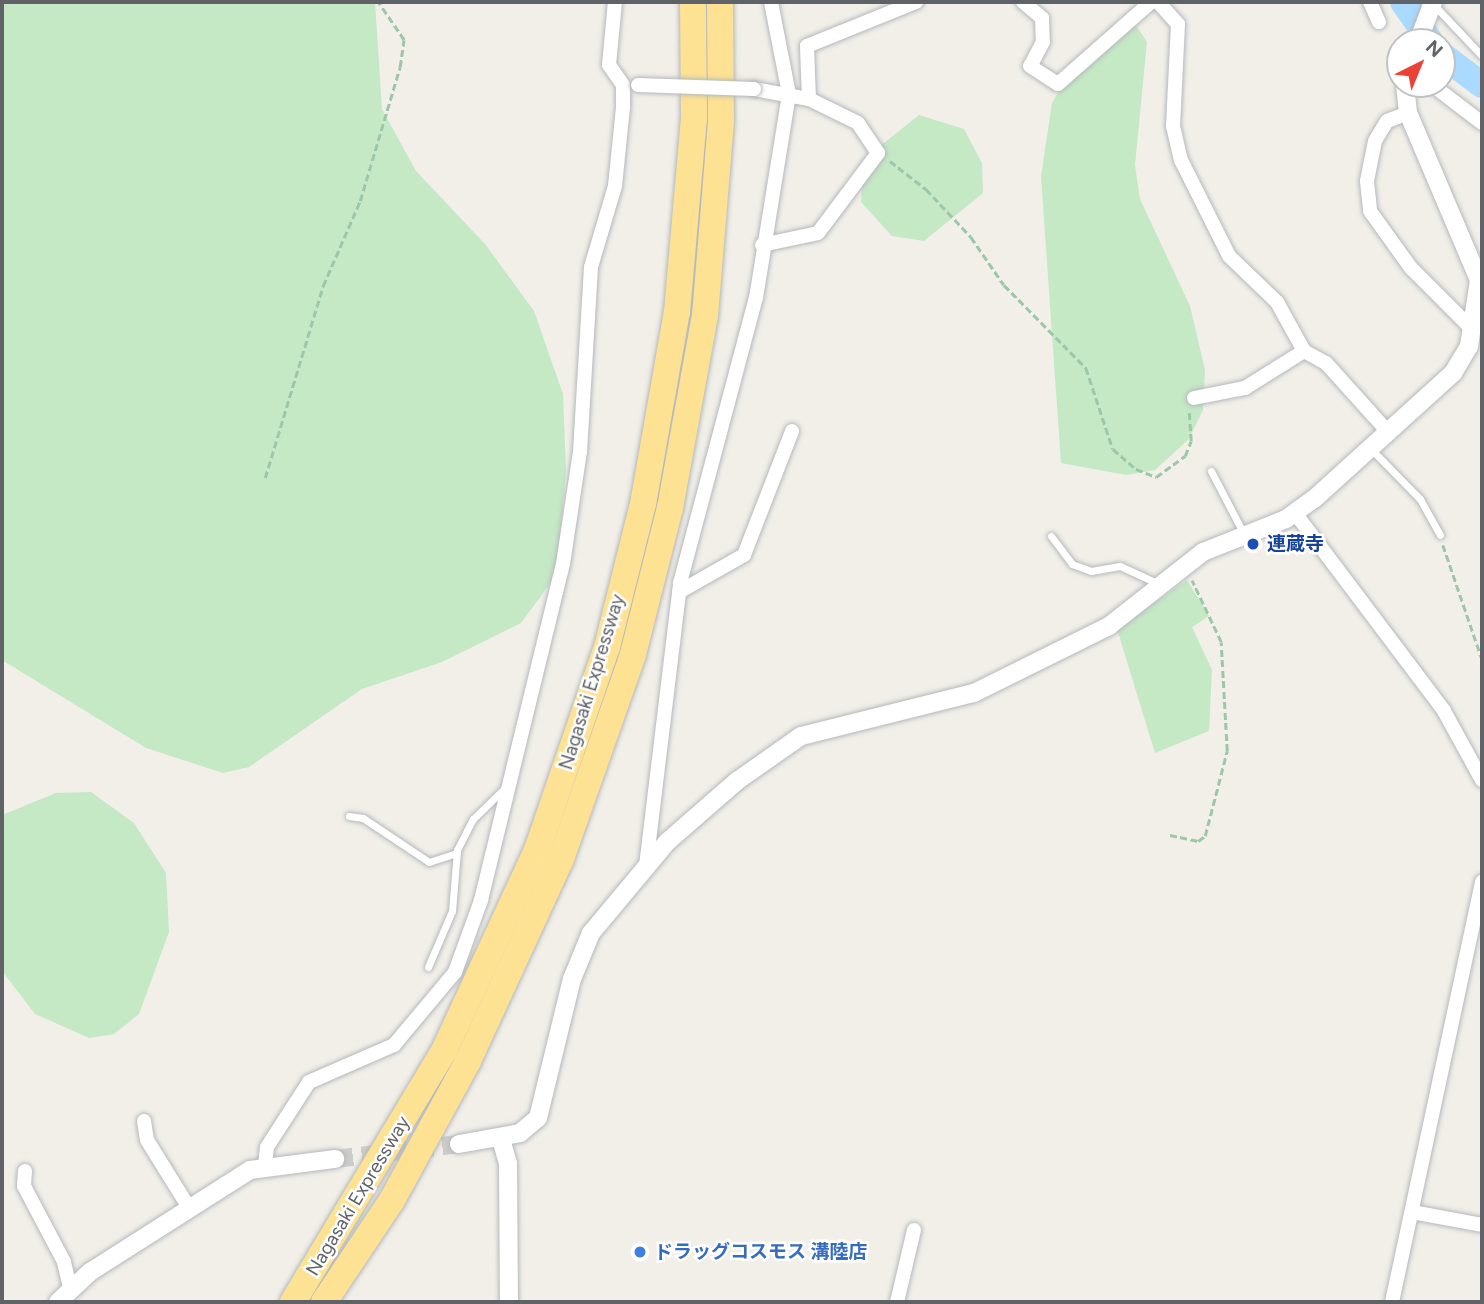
<!DOCTYPE html>
<meta charset="utf-8">
<style>
body{margin:0}
#map{position:relative;width:1484px;height:1304px;overflow:hidden;background:#f1efe8;font-family:Figtree,"Noto Sans JP",sans-serif}
div>[style]{position:absolute}
[style*='--x']{left:calc(var(--x)*1px);top:calc(var(--y)*1px);width:calc(var(--w)*1px);rotate:calc(var(--a)*1deg)}
.green>*{inset:0;background:#c5e8c5}
.river>*{height:26px;margin:-13px;padding:0 13px;transform-origin:13px;border-radius:13px;background:#aadaff}
.tertiary-tunnel>*{height:18px;margin-top:-9px;transform-origin:0;background:repeating-linear-gradient(90deg,#ccccc8 0 18px,transparent 0 27px)}
.path>*{height:2.5px;margin-top:-1.25px;transform-origin:0;background:repeating-linear-gradient(90deg,#9cc7a9 0 7px,transparent 0 10.5px)}
.roads{filter:drop-shadow(0 0 2px #b5b8bc) drop-shadow(0 0 2px #b5b8bc)}
.service>*{height:7px;margin:-3.5px;padding:0 3.5px;transform-origin:3.5px;border-radius:3.5px;background:#fff}
.minor>*{height:14px;margin:-7px;padding:0 7px;transform-origin:7px;border-radius:7px;background:#fff}
.tertiary>*{height:18px;margin:-9px;padding:0 9px;transform-origin:9px;border-radius:9px;background:#fff}
.motorway>*{height:26px;margin:-13px;padding:0 13px;transform-origin:13px;border-radius:13px;background:#fde293}
.bridges{filter:drop-shadow(0 0 2px #b5b8bc) drop-shadow(0 0 2px #b5b8bc)}
.minor-bridge>*{height:14px;margin:-7px;padding:0 7px;transform-origin:7px;border-radius:7px;background:#fff}
.dots>*{width:19px;height:19px;translate:-50% -50%;box-sizing:border-box;border:4px solid #fff;border-radius:50%}
span{translate:-50% -50%;white-space:nowrap;text-align:center;line-height:1.15;-webkit-text-stroke:5px #fff;paint-order:stroke}
.transit-label{font-size:19px;color:#164399;font-weight:700}
.left{translate:0 -50%;text-align:left}
.street-label{font-size:19px;color:#5f6368}
.shop-label{font-size:19px;color:#366cbe;font-weight:700}
.frame{position:absolute;inset:0;border:4px solid #5f6368;pointer-events:none}
.north{position:absolute;left:1386px;top:28px;width:70px;height:70px;box-sizing:border-box;background:#fff;border:2px solid #bfc1c3;border-radius:50%;rotate:43deg;font-size:19px;font-weight:700;line-height:28px;text-align:center;color:#5f6368}
.north::after{content:'';display:block;margin:auto;width:24px;height:32px;background:#ea4335;clip-path:polygon(50% 0,100% 100%,50% 72%,0 100%)}
</style>
<div id="map">
<div class="green">
<div style="clip-path:polygon(2px 2px,375px 2px,382px 109px,416px 171px,485px 244px,534px 311px,563px 394px,566px 470px,557px 574px,521px 623px,442px 662px,362px 689px,249px 767px,223px 773px,146px 748px,2px 660px)"></div>
<div style="clip-path:polygon(1133px 21px,1147px 42px,1135px 165px,1140px 199px,1190px 306px,1205px 370px,1203px 410px,1189px 439px,1155px 470px,1126px 475px,1061px 463px,1041px 176px,1052px 103px,1072px 68px,1112px 26px)"></div>
<div style="clip-path:polygon(919px 115px,964px 129px,982px 163px,983px 193px,924px 241px,892px 236px,861px 202px,864px 159px)"></div>
<div style="clip-path:polygon(1187px 580px,1209px 616px,1192px 627px,1212px 670px,1209px 731px,1155px 753px,1117px 629px)"></div>
<div style="clip-path:polygon(91px 792px,134px 823px,166px 873px,169px 932px,139px 1014px,114px 1034px,89px 1038px,35px 1014px,2px 971px,2px 815px,56px 793px)"></div>
</div>
<div class="river">
<div style="--x:1403;--y:2;--w:49;--a:55"></div>
<div style="--x:1442;--y:55;--w:50;--a:36.9"></div>
</div>
<div class="tertiary-tunnel">
<div style="--x:335;--y:1159;--w:125;--a:-6.9"></div>
</div>
<div class="path">
<div style="--x:890;--y:161;--w:46;--a:37.9"></div>
<div style="--x:926;--y:189;--w:66;--a:46.8"></div>
<div style="--x:971;--y:237;--w:58;--a:55.5"></div>
<div style="--x:1004;--y:285;--w:117;--a:45.3"></div>
<div style="--x:1086;--y:368;--w:85;--a:71.6"></div>
<div style="--x:1113;--y:449;--w:30;--a:41"></div>
<div style="--x:1136;--y:469;--w:22;--a:22"></div>
<div style="--x:1156;--y:477;--w:36;--a:-36"></div>
<div style="--x:1185;--y:456;--w:16;--a:-68"></div>
<div style="--x:1191;--y:441;--w:30;--a:-94"></div>
<div style="--x:265;--y:478;--w:201;--a:-73.2"></div>
<div style="--x:323;--y:286;--w:93;--a:-66.5"></div>
<div style="--x:360;--y:201;--w:140;--a:-73.4"></div>
<div style="--x:400;--y:67;--w:27;--a:-82"></div>
<div style="--x:404;--y:40;--w:46;--a:-124.4"></div>
<div style="--x:1443;--y:545;--w:120;--a:71.1"></div>
<div style="--x:1170;--y:835;--w:29;--a:12"></div>
<div style="--x:1198;--y:841;--w:9;--a:-36"></div>
<div style="--x:1205;--y:836;--w:88;--a:-75.5"></div>
<div style="--x:1227;--y:751;--w:109;--a:-93.2"></div>
<div style="--x:1221;--y:642;--w:68;--a:-115.4"></div>
</div>
<div class="roads">
<div class="service">
<div style="--x:1433;--y:4;--w:71;--a:46.7"></div>
<div style="--x:1371;--y:449;--w:70;--a:45.6"></div>
<div style="--x:1420;--y:499;--w:41;--a:60.9"></div>
<div style="--x:1211;--y:471;--w:71;--a:62.4"></div>
<div style="--x:1051;--y:536;--w:35;--a:53"></div>
<div style="--x:1072;--y:564;--w:20;--a:20"></div>
<div style="--x:1091;--y:571;--w:29;--a:-10"></div>
<div style="--x:1120;--y:566;--w:43;--a:24.8"></div>
<div style="--x:349;--y:816;--w:14;--a:8"></div>
<div style="--x:363;--y:818;--w:79;--a:33.7"></div>
<div style="--x:429;--y:862;--w:29;--a:-18"></div>
<div style="--x:428;--y:967;--w:61;--a:-66.8"></div>
<div style="--x:452;--y:911;--w:61;--a:-85.3"></div>
<div style="--x:457;--y:850;--w:35;--a:-63"></div>
<div style="--x:473;--y:819;--w:49;--a:-44.2"></div>
</div>
<div class="minor">
<div style="--x:1023;--y:2;--w:25;--a:40"></div>
<div style="--x:1042;--y:18;--w:24;--a:88"></div>
<div style="--x:1043;--y:42;--w:27;--a:118"></div>
<div style="--x:1030;--y:66;--w:33;--a:33"></div>
<div style="--x:1058;--y:84;--w:124;--a:-41.4"></div>
<div style="--x:1158;--y:2;--w:30;--a:48"></div>
<div style="--x:1178;--y:24;--w:102;--a:92.8"></div>
<div style="--x:1173;--y:126;--w:35;--a:77"></div>
<div style="--x:1181;--y:160;--w:107;--a:63.4"></div>
<div style="--x:1229;--y:256;--w:66;--a:43.8"></div>
<div style="--x:1277;--y:302;--w:56;--a:61.1"></div>
<div style="--x:1304;--y:351;--w:25;--a:29"></div>
<div style="--x:1326;--y:363;--w:94;--a:48"></div>
<div style="--x:1370;--y:2;--w:22;--a:66"></div>
<div style="--x:1431;--y:84;--w:64;--a:37.4"></div>
<div style="--x:754;--y:89;--w:56;--a:10.3"></div>
<div style="--x:809;--y:99;--w:53;--a:-92.2"></div>
<div style="--x:807;--y:46;--w:118;--a:-22"></div>
<div style="--x:1408;--y:113;--w:22;--a:159"></div>
<div style="--x:1387;--y:121;--w:23;--a:121"></div>
<div style="--x:1375;--y:141;--w:41;--a:101.3"></div>
<div style="--x:1367;--y:181;--w:30;--a:84"></div>
<div style="--x:1370;--y:211;--w:70;--a:54.3"></div>
<div style="--x:1411;--y:268;--w:88;--a:45"></div>
<div style="--x:762;--y:245;--w:57;--a:-12.1"></div>
<div style="--x:818;--y:233;--w:100;--a:-53.1"></div>
<div style="--x:878;--y:153;--w:36;--a:-124"></div>
<div style="--x:858;--y:123;--w:55;--a:-153.9"></div>
<div style="--x:1194;--y:398;--w:52;--a:-11.1"></div>
<div style="--x:1245;--y:388;--w:70;--a:-32.1"></div>
<div style="--x:1295;--y:513;--w:248;--a:53"></div>
<div style="--x:1444;--y:711;--w:79;--a:61.2"></div>
<div style="--x:679;--y:592;--w:75;--a:-29.6"></div>
<div style="--x:744;--y:555;--w:133;--a:-68.8"></div>
<div style="--x:646;--y:866;--w:285;--a:-83.1"></div>
<div style="--x:680;--y:583;--w:295;--a:-75.1"></div>
<div style="--x:756;--y:298;--w:207;--a:-80.8"></div>
<div style="--x:789;--y:94;--w:94;--a:-101.1"></div>
<div style="--x:144;--y:1121;--w:19;--a:81"></div>
<div style="--x:147;--y:1140;--w:78;--a:58.2"></div>
<div style="--x:265;--y:1166;--w:19;--a:-84"></div>
<div style="--x:267;--y:1147;--w:77;--a:-57.1"></div>
<div style="--x:309;--y:1082;--w:93;--a:-23.5"></div>
<div style="--x:394;--y:1045;--w:95;--a:-50.1"></div>
<div style="--x:455;--y:972;--w:77;--a:-70.1"></div>
<div style="--x:481;--y:900;--w:346;--a:-76.3"></div>
<div style="--x:563;--y:564;--w:113;--a:-81.4"></div>
<div style="--x:580;--y:452;--w:185;--a:-86.6"></div>
<div style="--x:591;--y:267;--w:84;--a:-73.5"></div>
<div style="--x:615;--y:186;--w:79;--a:-84.2"></div>
<div style="--x:623;--y:107;--w:22;--a:-90"></div>
<div style="--x:623;--y:85;--w:24;--a:-125"></div>
<div style="--x:609;--y:65;--w:63;--a:-84.6"></div>
<div style="--x:25;--y:1171;--w:15;--a:94"></div>
<div style="--x:24;--y:1186;--w:86;--a:62.2"></div>
<div style="--x:64;--y:1262;--w:28;--a:77"></div>
<div style="--x:1412;--y:1212;--w:71;--a:10.5"></div>
<div style="--x:897;--y:1302;--w:74;--a:-76.7"></div>
<div style="--x:1392;--y:1302;--w:430;--a:-77.9"></div>
</div>
<div class="tertiary">
<div style="--x:1418;--y:42;--w:43;--a:-69.4"></div>
<div style="--x:501;--y:1139;--w:26;--a:74"></div>
<div style="--x:508;--y:1164;--w:138;--a:89.6"></div>
<div style="--x:459;--y:1144;--w:62;--a:-10.2"></div>
<div style="--x:520;--y:1133;--w:23;--a:-40"></div>
<div style="--x:538;--y:1118;--w:143;--a:-76.3"></div>
<div style="--x:572;--y:979;--w:50;--a:-67.6"></div>
<div style="--x:591;--y:933;--w:119;--a:-50.1"></div>
<div style="--x:667;--y:842;--w:93;--a:-41.1"></div>
<div style="--x:737;--y:781;--w:78;--a:-35.1"></div>
<div style="--x:801;--y:736;--w:178;--a:-14"></div>
<div style="--x:974;--y:693;--w:151;--a:-26.4"></div>
<div style="--x:1109;--y:626;--w:120;--a:-38.2"></div>
<div style="--x:1203;--y:552;--w:89;--a:-21.7"></div>
<div style="--x:1286;--y:519;--w:34;--a:-36"></div>
<div style="--x:1314;--y:499;--w:188;--a:-42.2"></div>
<div style="--x:1453;--y:373;--w:31;--a:-59"></div>
<div style="--x:1469;--y:346;--w:67;--a:-81.4"></div>
<div style="--x:1479;--y:280;--w:181;--a:-113"></div>
<div style="--x:1408;--y:113;--w:29;--a:-96"></div>
<div style="--x:58;--y:1302;--w:44;--a:-43.2"></div>
<div style="--x:90;--y:1272;--w:190;--a:-32.5"></div>
<div style="--x:250;--y:1170;--w:86;--a:-7.4"></div>
</div>
<div class="motorway">
<div style="--x:293;--y:1302;--w:293;--a:-59"></div>
<div style="--x:444;--y:1051;--w:221;--a:-65.2"></div>
<div style="--x:537;--y:850;--w:215;--a:-71"></div>
<div style="--x:607;--y:647;--w:147;--a:-75.9"></div>
<div style="--x:643;--y:504;--w:195;--a:-80"></div>
<div style="--x:677;--y:312;--w:194;--a:-85"></div>
<div style="--x:694;--y:119;--w:117;--a:-90.5"></div>
<div style="--x:324;--y:1302;--w:123;--a:-56.3"></div>
<div style="--x:392;--y:1200;--w:158;--a:-61.3"></div>
<div style="--x:468;--y:1061;--w:222;--a:-65.3"></div>
<div style="--x:561;--y:859;--w:217;--a:-70.6"></div>
<div style="--x:633;--y:654;--w:151;--a:-75.8"></div>
<div style="--x:670;--y:508;--w:195;--a:-79.7"></div>
<div style="--x:705;--y:316;--w:197;--a:-85.3"></div>
<div style="--x:721;--y:120;--w:118;--a:-90.5"></div>
</div>
</div>
<div class="bridges">
<div class="minor-bridge">
<div style="--x:638;--y:85;--w:116;--a:2"></div>
</div>
</div>
<div class="dots">
<div style="left:1253px;top:544px;background:#1a4fb4"></div>
<div style="left:640px;top:1252px;background:#3f7fe0"></div>
</div>
<div class="transit-label">
<span class="left" style="left:1267px;top:544px">連蔵寺</span>
</div>
<div class="street-label">
<span style="left:592px;top:682px;rotate:-73deg">Nagasaki Expressway</span>
<span style="left:358px;top:1196px;rotate:-59deg">Nagasaki Expressway</span>
</div>
<div class="shop-label">
<span class="left" style="left:654px;top:1252px">ドラッグコスモス 溝陸店</span>
</div>
<div class="frame"></div>
<div class="north">N</div>
</div>
